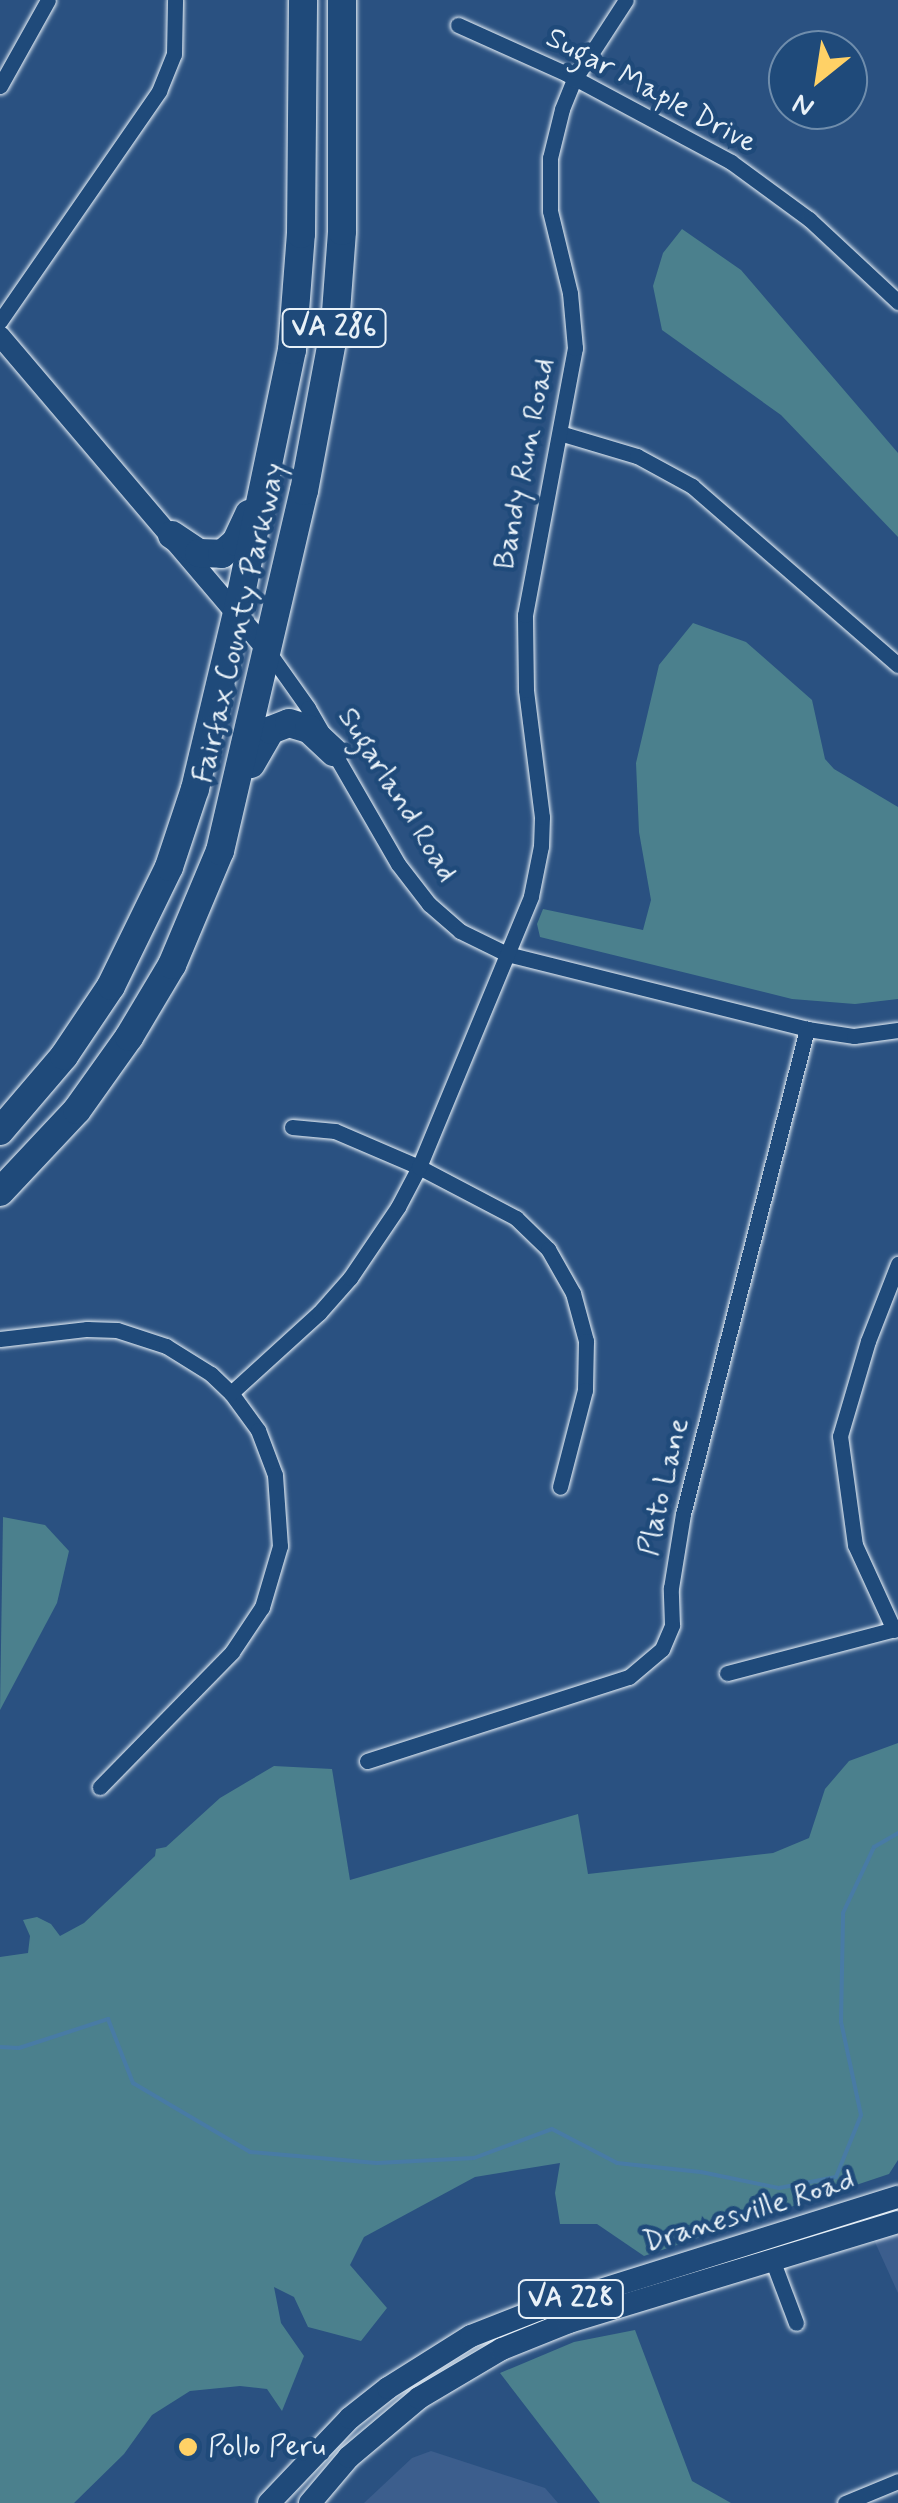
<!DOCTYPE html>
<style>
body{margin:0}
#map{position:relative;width:898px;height:2503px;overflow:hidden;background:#2a5181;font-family:Mynerve,sans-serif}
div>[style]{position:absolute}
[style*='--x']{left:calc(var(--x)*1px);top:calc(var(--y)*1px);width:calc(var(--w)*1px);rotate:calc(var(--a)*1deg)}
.built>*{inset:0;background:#3c5e8d}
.green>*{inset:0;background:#4b808d}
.stream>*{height:4px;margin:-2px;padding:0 2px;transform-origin:2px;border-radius:2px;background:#487ba5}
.roads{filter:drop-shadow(0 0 2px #e8f1f8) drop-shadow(0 0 2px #e8f1f8)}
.street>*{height:15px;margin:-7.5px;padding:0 7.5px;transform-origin:7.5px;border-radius:7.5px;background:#1f4a7a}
.secondary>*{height:20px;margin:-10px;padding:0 10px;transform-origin:10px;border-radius:10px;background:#1f4a7a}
.primary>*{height:22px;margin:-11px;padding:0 11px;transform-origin:11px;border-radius:11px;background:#1f4a7a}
.highway>*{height:28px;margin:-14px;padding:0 14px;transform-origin:14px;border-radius:14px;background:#1f4a7a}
.dots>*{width:28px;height:28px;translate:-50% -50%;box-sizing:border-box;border:5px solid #1f4a7a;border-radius:50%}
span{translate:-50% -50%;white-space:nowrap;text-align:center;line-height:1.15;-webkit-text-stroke:9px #1f4a7a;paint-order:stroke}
.shield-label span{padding:2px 8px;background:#1f4a7a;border:2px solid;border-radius:8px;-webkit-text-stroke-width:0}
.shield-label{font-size:28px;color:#e8f1f8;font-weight:700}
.street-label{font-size:30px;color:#e8f1f8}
.poi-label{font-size:30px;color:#e8f1f8}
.left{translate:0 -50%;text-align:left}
.north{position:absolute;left:768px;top:30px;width:100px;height:100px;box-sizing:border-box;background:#1f4a7a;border:2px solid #6f8dac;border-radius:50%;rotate:210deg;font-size:28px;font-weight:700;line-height:40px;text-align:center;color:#e8f1f8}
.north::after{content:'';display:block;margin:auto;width:35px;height:45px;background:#ffd166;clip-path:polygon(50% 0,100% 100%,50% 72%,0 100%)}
</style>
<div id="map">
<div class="built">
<div style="clip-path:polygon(898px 2222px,898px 2293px,869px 2229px)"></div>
<div style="clip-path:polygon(431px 2451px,545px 2488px,558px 2503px,364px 2503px,412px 2458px)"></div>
</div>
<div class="green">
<div style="clip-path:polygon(682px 229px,741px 270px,898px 453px,898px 537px,781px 415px,662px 330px,653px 286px,663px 253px)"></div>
<div style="clip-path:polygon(693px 623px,746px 642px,812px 700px,825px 759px,834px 769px,898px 807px,898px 999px,855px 1004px,792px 999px,540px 937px,537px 924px,543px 909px,643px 930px,651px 900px,639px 832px,636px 763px,659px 665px)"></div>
<div style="clip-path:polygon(3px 1517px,45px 1525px,69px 1551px,57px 1603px,0 1710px)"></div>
<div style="clip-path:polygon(898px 1743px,898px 2160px,889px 2174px,644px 2256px,597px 2224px,560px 2224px,555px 2193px,560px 2163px,475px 2177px,364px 2237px,350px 2265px,387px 2308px,361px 2341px,308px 2327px,294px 2297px,274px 2287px,281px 2323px,304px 2356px,282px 2411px,267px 2389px,240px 2386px,190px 2391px,152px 2415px,124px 2454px,74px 2503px,0 2503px,0 1957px,28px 1953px,30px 1936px,23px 1920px,37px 1917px,51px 1924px,60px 1936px,84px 1923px,155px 1856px,156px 1849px,166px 1847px,220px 1798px,274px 1766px,332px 1769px,350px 1880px,578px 1814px,588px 1874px,773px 1853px,809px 1838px,825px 1789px,849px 1761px)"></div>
<div style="clip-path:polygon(635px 2330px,692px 2481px,731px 2503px,600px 2503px,500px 2373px,574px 2342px)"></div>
</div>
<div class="stream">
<div style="--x:0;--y:2047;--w:19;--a:3"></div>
<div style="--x:19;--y:2048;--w:94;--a:-18"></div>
<div style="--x:108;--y:2019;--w:69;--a:68.7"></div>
<div style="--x:133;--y:2083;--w:136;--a:30.5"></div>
<div style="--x:250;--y:2152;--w:127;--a:5"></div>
<div style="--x:377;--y:2163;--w:97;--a:-3"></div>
<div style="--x:474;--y:2158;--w:83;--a:-20.4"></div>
<div style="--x:552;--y:2129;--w:73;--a:27.6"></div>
<div style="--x:617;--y:2163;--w:84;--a:6.1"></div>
<div style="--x:701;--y:2172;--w:80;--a:11.6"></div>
<div style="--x:779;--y:2188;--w:58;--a:-10.9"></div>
<div style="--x:836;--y:2177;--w:67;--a:-68"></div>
<div style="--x:861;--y:2115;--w:95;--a:-102.1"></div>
<div style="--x:841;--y:2022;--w:109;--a:-88.9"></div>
<div style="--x:843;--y:1913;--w:73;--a:-64.8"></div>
<div style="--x:874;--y:1847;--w:28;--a:-30"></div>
</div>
<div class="roads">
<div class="street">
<div style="--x:458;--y:25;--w:120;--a:24.2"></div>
<div style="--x:567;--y:74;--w:186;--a:28.2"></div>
<div style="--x:731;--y:162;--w:97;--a:36.2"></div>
<div style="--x:809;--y:219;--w:122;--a:43"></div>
<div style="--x:0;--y:86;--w:98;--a:-60.8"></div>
<div style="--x:0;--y:321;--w:280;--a:-55.3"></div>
<div style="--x:159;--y:91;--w:40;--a:-68"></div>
<div style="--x:174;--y:54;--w:54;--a:-88.9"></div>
<div style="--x:563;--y:434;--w:77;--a:16.6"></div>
<div style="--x:637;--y:456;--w:63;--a:28.6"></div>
<div style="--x:692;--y:486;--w:273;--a:41"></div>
<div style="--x:267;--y:650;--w:71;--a:54.7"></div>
<div style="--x:308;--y:708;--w:180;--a:60"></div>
<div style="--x:398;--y:864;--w:51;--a:52.2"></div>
<div style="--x:429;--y:904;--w:41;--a:41.1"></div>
<div style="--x:460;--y:931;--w:52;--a:26.1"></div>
<div style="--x:507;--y:954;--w:309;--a:14"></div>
<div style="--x:807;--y:1029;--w:48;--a:8.5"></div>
<div style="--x:854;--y:1036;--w:44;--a:-7.8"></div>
<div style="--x:292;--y:1127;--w:43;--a:5.3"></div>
<div style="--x:335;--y:1131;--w:91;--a:23.2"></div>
<div style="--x:419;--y:1167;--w:110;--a:27.7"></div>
<div style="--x:516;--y:1218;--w:45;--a:44.1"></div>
<div style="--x:548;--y:1249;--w:51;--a:60.4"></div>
<div style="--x:573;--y:1293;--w:50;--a:74.8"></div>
<div style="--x:586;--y:1341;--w:49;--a:91.2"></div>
<div style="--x:585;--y:1390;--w:100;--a:104.5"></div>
<div style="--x:0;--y:1339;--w:88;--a:-6.6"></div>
<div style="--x:87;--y:1329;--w:30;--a:2"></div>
<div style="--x:117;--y:1330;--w:52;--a:18.1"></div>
<div style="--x:166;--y:1346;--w:53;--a:31.9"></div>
<div style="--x:211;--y:1374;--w:28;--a:44"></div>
<div style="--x:231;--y:1393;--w:46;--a:53.9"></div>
<div style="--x:258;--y:1430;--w:48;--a:69.3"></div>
<div style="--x:275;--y:1475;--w:71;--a:86"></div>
<div style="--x:280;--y:1546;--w:64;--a:106.4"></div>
<div style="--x:262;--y:1607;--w:54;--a:123.7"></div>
<div style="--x:232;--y:1652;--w:189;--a:134.4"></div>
<div style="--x:231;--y:1393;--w:119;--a:-42.3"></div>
<div style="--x:319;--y:1313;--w:47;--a:-48.5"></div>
<div style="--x:350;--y:1278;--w:86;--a:-55.9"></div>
<div style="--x:398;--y:1207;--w:45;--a:-62.3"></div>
<div style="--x:419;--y:1167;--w:293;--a:-67.5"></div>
<div style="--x:531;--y:896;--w:51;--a:-78.7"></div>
<div style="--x:541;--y:846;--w:29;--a:-88"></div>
<div style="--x:542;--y:817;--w:128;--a:-97.2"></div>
<div style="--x:526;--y:690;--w:75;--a:-90.8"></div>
<div style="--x:525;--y:615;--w:272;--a:-79.4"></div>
<div style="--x:575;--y:348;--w:55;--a:-95.2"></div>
<div style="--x:570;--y:293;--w:84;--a:-103.7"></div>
<div style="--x:550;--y:211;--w:53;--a:-90"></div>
<div style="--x:550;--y:158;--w:50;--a:-76.2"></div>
<div style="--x:562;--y:109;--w:31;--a:-68"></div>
<div style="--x:574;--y:80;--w:95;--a:-57"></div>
<div style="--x:894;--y:1630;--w:94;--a:-114.6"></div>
<div style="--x:855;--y:1545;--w:110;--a:-97.8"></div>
<div style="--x:840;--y:1436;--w:99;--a:-73.6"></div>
<div style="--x:868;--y:1341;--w:83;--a:-68.7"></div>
<div style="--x:727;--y:1673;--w:177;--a:-14.7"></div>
<div style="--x:367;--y:1761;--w:275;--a:-17.8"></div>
<div style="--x:629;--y:1677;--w:43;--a:-40.3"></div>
<div style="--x:662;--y:1649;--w:26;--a:-67"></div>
<div style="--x:672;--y:1625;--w:37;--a:-92"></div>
<div style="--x:671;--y:1588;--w:75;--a:-80.8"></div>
<div style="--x:683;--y:1514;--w:501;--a:-75.66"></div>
<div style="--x:773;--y:2262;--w:65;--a:69.3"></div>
<div style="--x:845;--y:2503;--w:57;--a:-22.5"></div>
</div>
<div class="secondary">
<div style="--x:0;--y:336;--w:412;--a:49.6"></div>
</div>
<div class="primary">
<div style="--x:269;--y:2503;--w:117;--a:-46.4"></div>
<div style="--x:350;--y:2418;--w:48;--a:-38.3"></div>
<div style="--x:388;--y:2388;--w:98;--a:-32.1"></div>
<div style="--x:471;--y:2336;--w:74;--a:-21.4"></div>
<div style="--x:540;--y:2309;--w:375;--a:-17.4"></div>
<div style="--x:310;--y:2503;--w:60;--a:-49.7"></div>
<div style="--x:349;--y:2457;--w:92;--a:-40.1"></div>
<div style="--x:419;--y:2398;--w:96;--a:-30.6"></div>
<div style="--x:502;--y:2349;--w:72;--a:-21.9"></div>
<div style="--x:569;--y:2322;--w:344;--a:-16.9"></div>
</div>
<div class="highway">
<div style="--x:172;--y:535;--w:32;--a:34"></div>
<div style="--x:199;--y:553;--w:23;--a:2"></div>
<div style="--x:222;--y:554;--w:18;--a:-41"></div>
<div style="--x:236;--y:542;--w:31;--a:-65"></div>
<div style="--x:251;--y:764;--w:39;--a:-60"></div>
<div style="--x:271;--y:730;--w:19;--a:-21"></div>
<div style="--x:289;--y:723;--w:21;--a:17"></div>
<div style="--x:309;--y:729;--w:34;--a:43"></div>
<div style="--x:0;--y:1131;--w:99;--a:-49.5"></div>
<div style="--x:64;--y:1056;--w:84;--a:-56.1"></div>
<div style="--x:111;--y:986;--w:132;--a:-64"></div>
<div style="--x:169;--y:867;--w:82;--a:-71.6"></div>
<div style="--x:195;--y:789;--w:181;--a:-76.6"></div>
<div style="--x:237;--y:613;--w:269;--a:-78.2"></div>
<div style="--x:292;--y:350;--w:116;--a:-85.6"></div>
<div style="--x:301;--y:234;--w:234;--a:-89.5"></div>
<div style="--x:0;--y:1192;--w:112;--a:-46.8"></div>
<div style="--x:77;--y:1110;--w:90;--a:-54.5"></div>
<div style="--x:129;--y:1037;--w:84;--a:-59.2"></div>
<div style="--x:172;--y:965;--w:124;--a:-67.2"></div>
<div style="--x:220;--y:851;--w:370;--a:-76.9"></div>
<div style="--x:304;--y:491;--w:169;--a:-79.4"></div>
<div style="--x:335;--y:325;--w:94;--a:-85.7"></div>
<div style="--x:342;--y:231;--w:231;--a:-90"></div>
</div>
</div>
<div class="dots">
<div style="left:188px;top:2447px;background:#ffd166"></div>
</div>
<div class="shield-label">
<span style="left:334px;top:328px">VA 286</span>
<span style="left:571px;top:2299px">VA 228</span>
</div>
<div class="street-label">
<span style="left:651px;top:91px;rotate:28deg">Sugar Maple Drive</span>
<span style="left:525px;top:464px;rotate:-79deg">Bandy Run Road</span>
<span style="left:240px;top:623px;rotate:-77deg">Fairfax County Parkway</span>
<span style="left:397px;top:795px;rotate:58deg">Sugarland Road</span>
<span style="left:664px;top:1487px;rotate:-77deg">Plato Lane</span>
<span style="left:749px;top:2212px;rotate:-17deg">Dranesville Road</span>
</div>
<div class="poi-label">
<span class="left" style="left:208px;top:2447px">Pollo Peru</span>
</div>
<div class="north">N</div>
</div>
